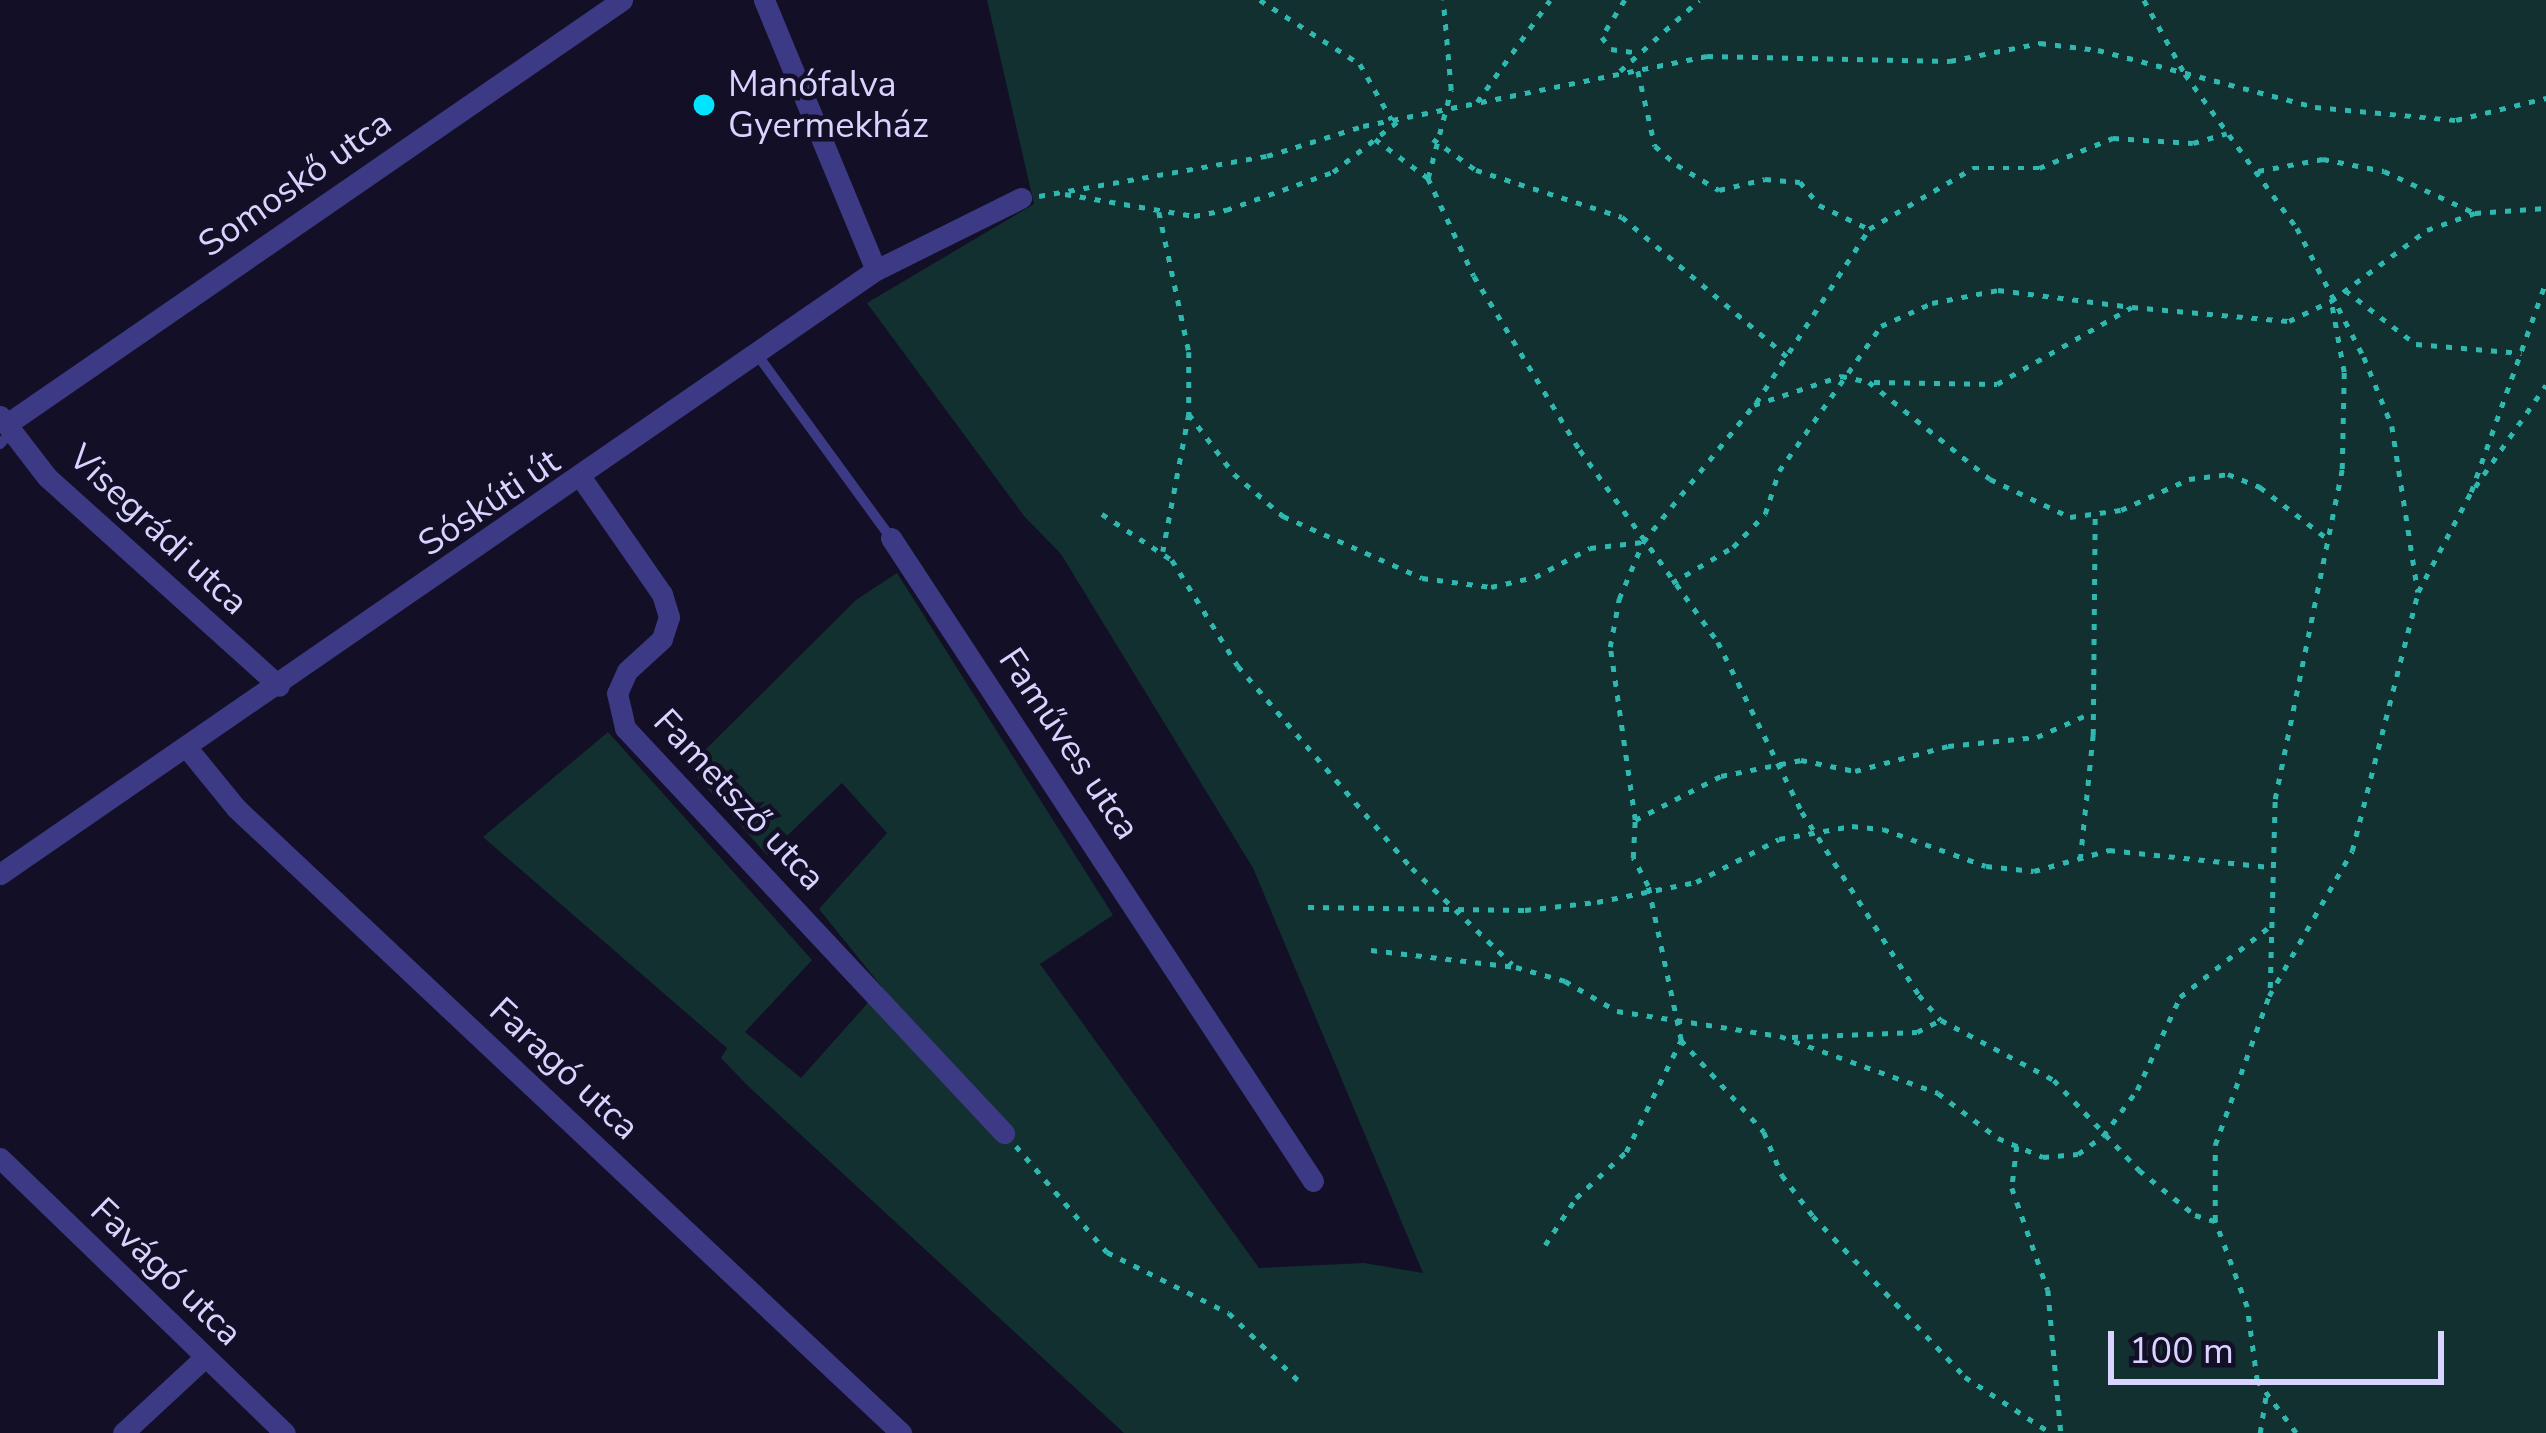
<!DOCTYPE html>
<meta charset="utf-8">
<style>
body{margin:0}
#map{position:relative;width:2546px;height:1433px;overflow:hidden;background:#130f26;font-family:"Nunito Sans",sans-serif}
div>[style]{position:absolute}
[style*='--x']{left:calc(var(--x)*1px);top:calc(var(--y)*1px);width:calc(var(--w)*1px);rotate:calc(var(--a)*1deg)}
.green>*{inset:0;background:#12302f}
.path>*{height:4.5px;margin-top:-2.25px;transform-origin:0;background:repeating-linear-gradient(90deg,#2fb8b0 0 6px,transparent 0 15px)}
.lane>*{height:10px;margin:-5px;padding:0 5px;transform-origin:5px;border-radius:5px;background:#3d3a85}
.street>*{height:21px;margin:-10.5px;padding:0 10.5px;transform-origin:10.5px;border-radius:10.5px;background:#3d3a85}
.dots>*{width:33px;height:33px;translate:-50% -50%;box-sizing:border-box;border:6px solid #130f26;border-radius:50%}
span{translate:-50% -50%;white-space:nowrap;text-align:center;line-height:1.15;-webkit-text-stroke:9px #130f26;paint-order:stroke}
.poi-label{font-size:36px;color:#d9d4ff}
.left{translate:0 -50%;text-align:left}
.street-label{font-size:36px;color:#d9d4ff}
.scale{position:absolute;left:2108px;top:1331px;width:336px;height:54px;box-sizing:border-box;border:6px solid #d9d4ff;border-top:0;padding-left:15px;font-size:36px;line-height:42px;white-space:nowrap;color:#d9d4ff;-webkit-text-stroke:9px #130f26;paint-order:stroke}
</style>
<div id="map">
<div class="green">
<div style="clip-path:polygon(987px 0,2546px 0,2546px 1433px,1124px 1433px,748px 1086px,721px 1058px,727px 1048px,483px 837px,608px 732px,812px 960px,745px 1032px,801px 1078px,882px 987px,819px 909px,887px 833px,842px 783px,767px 855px,688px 767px,856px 600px,897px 573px,1113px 915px,1040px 964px,1259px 1268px,1364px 1263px,1423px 1273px,1253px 868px,1061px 554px,1024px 516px,867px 303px,1034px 204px)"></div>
</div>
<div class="path">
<div style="--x:1260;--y:0;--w:119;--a:32.6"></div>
<div style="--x:1360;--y:64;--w:64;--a:60.3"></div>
<div style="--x:1625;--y:0;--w:44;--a:121.9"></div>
<div style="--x:1602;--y:37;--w:15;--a:53"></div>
<div style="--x:1611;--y:49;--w:29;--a:8"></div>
<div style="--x:2144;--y:0;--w:85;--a:61"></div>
<div style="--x:2185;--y:74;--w:190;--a:54"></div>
<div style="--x:2297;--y:228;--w:145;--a:62.6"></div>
<div style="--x:2364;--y:357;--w:74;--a:67.9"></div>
<div style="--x:2392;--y:426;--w:168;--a:81.1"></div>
<div style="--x:1620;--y:71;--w:106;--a:-41.9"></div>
<div style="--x:1638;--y:71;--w:77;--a:77.2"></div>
<div style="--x:1655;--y:146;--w:29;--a:41"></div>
<div style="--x:1677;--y:165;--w:49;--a:30.8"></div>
<div style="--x:1719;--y:190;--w:47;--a:-13.4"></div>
<div style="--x:1765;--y:179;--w:35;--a:5"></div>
<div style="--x:1800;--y:182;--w:30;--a:50"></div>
<div style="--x:1819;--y:205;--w:55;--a:25.6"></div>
<div style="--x:1477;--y:102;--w:125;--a:-54.4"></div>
<div style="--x:1375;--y:139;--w:66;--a:36.3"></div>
<div style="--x:1428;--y:178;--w:108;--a:64.9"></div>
<div style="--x:1474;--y:276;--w:204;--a:58.7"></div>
<div style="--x:1580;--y:450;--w:236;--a:54.3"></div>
<div style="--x:1718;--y:642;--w:190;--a:63.7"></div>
<div style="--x:1802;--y:812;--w:217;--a:57.4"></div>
<div style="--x:1919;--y:995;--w:33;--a:49"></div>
<div style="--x:1941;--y:1020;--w:128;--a:28"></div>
<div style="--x:2054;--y:1080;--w:124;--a:46.6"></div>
<div style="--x:2139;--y:1170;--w:72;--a:38.8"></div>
<div style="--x:2195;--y:1215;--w:21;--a:17"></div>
<div style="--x:1433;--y:139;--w:53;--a:35.8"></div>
<div style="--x:1476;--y:170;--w:153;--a:17.8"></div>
<div style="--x:1622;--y:217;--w:219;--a:40.2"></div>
<div style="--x:2258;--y:171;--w:66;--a:-10.5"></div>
<div style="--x:2323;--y:159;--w:62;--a:11.1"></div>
<div style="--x:2384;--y:171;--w:100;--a:24.8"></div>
<div style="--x:2475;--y:213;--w:71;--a:-4"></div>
<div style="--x:1428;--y:178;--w:91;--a:-75.4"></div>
<div style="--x:1451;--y:90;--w:90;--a:-95.1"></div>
<div style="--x:1065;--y:194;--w:131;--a:9.7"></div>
<div style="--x:1194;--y:216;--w:33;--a:-11"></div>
<div style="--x:1226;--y:210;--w:114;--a:-19.6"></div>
<div style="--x:1333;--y:172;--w:83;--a:-38.1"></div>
<div style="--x:1039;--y:196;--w:231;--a:-10"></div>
<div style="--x:1267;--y:156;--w:101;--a:-17.4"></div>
<div style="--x:1363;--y:126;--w:351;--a:-11.5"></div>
<div style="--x:1707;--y:56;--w:243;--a:1.2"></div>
<div style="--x:1950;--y:61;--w:92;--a:-11.3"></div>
<div style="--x:2040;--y:43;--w:58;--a:6.9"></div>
<div style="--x:2098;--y:50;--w:224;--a:14.7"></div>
<div style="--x:2315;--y:107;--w:142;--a:5.3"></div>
<div style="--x:2456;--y:120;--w:93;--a:-13.7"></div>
<div style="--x:1159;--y:212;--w:143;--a:77.9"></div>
<div style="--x:1189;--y:352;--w:62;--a:90"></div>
<div style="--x:1189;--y:414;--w:140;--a:100.7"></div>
<div style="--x:2345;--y:290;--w:89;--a:37.3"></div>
<div style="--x:2416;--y:344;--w:106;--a:4.9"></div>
<div style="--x:1874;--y:382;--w:123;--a:0.9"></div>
<div style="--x:1997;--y:384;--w:155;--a:-29.7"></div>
<div style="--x:2132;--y:307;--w:158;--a:5.1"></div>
<div style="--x:2289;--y:321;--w:47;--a:-25.5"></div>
<div style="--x:2331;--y:301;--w:119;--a:-36.5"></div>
<div style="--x:2427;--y:230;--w:51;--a:-19.5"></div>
<div style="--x:1756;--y:403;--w:207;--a:-57"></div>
<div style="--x:1869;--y:229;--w:121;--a:-30.4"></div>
<div style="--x:1973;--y:168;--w:66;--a:0"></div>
<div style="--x:2039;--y:168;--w:80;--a:-22.1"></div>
<div style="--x:2113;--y:138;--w:80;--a:3.6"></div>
<div style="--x:2193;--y:143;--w:35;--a:-16"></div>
<div style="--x:1189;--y:414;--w:75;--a:53.1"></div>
<div style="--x:1234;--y:474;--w:65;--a:40.6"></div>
<div style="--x:1283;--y:516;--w:152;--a:24"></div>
<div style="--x:1422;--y:578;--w:70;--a:7.4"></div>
<div style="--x:1491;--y:587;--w:45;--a:-12.8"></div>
<div style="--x:1535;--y:577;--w:62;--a:-27.8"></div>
<div style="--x:1590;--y:548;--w:53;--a:-6.5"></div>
<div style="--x:2475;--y:487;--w:124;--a:-55.2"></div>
<div style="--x:1102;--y:514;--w:84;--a:33.3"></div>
<div style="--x:1172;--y:560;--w:125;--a:58.1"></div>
<div style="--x:1238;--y:666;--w:267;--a:49.3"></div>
<div style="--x:1412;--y:868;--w:139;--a:43.8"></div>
<div style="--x:1672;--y:583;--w:71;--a:-30.5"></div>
<div style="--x:1733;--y:547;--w:46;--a:-45.9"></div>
<div style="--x:1765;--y:514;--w:45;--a:-72"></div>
<div style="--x:1779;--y:471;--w:177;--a:-54.9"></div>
<div style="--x:1881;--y:326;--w:56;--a:-24.3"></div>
<div style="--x:1932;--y:303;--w:67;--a:-11.1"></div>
<div style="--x:1998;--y:290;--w:135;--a:7.2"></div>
<div style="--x:1635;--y:820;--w:97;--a:-27.1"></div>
<div style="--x:1721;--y:776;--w:82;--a:-11.3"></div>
<div style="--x:1801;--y:760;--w:55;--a:11.5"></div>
<div style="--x:1855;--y:771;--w:96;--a:-15"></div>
<div style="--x:1948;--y:746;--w:89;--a:-5.8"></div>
<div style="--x:2037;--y:737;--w:59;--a:-24"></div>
<div style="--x:2080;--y:860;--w:126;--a:-84.1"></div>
<div style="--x:2093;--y:735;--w:221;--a:-89.5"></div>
<div style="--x:1308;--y:907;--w:217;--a:0.8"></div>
<div style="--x:1525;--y:910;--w:72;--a:-6.3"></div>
<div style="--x:1597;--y:902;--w:101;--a:-11.4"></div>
<div style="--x:1696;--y:882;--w:93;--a:-27.4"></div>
<div style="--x:1779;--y:839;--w:74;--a:-10.1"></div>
<div style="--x:1852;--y:826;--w:31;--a:6"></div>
<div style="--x:1883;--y:829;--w:109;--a:19.8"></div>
<div style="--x:1986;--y:866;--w:48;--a:5.9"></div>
<div style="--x:2034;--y:871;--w:78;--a:-15.6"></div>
<div style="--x:2109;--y:850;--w:164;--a:6"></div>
<div style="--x:1371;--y:950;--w:146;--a:6.7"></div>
<div style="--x:1516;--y:967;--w:51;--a:15.9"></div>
<div style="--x:1565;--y:981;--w:60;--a:30"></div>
<div style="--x:1617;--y:1011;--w:165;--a:8.7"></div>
<div style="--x:1780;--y:1036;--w:168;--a:19.8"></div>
<div style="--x:1938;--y:1093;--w:75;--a:36.9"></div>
<div style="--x:1998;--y:1138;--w:49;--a:22.9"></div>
<div style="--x:2043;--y:1157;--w:35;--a:-5"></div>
<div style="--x:2078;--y:1154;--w:31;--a:-36"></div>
<div style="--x:2103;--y:1136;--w:57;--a:-53.5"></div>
<div style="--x:2137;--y:1090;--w:102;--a:-65.2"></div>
<div style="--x:2180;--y:997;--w:120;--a:-38.2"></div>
<div style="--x:2270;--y:988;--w:189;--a:-88.5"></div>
<div style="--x:2275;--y:799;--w:337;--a:-78.5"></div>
<div style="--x:2342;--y:469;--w:97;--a:-88.8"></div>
<div style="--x:2344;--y:372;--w:72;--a:-100.4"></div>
<div style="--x:1792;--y:1037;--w:125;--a:-2.3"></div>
<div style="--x:1917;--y:1032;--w:25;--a:-27"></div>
<div style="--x:1681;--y:1040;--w:124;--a:47.9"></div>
<div style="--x:1764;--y:1132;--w:47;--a:67.3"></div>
<div style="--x:1782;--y:1175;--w:51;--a:52.9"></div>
<div style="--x:1813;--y:1216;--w:221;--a:46.6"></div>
<div style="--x:1965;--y:1377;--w:103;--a:33.1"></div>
<div style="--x:1016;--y:1146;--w:140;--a:49.4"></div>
<div style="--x:1107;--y:1252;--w:136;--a:26.6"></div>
<div style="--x:1229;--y:1313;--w:96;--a:44.2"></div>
<div style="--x:2017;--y:1146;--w:42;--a:96.8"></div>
<div style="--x:2012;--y:1188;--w:108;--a:70.6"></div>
<div style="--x:2048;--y:1290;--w:144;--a:84.8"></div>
<div style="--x:1545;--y:1245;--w:56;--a:-56.6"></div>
<div style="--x:1576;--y:1198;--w:68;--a:-42.6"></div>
<div style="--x:1626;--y:1152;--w:125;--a:-63.8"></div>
<div style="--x:1681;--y:1040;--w:157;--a:-102.1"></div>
<div style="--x:1648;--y:886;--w:32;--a:-118"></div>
<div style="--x:1633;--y:858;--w:38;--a:-87"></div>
<div style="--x:1635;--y:820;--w:175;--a:-98.2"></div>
<div style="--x:1610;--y:647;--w:49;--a:-79.4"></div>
<div style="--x:1619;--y:599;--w:62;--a:-67.2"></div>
<div style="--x:1643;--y:542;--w:176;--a:-51"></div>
<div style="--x:1754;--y:405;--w:92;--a:-18.4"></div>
<div style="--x:1841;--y:376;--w:29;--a:12"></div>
<div style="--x:1869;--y:382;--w:155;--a:38.7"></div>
<div style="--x:1990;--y:479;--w:89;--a:25.4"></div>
<div style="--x:2070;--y:517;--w:51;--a:-7.8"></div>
<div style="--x:2121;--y:510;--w:75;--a:-24.5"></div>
<div style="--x:2189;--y:479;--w:39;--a:-7"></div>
<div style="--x:2228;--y:474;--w:35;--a:22"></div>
<div style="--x:2260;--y:487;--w:86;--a:37.4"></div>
<div style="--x:2260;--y:1433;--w:36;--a:-81"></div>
<div style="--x:2296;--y:1433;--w:65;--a:-126.9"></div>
<div style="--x:2257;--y:1381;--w:75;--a:-97.7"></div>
<div style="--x:2247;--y:1307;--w:92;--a:-110.4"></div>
<div style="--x:2215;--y:1221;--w:76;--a:-90"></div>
<div style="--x:2215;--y:1145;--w:158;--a:-70.1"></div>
<div style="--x:2269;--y:996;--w:167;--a:-60.2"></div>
<div style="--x:2352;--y:851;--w:267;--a:-75.7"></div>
<div style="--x:2418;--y:592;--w:113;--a:-62.1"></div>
<div style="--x:2471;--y:492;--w:224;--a:-70.4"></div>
</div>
<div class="lane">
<div style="--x:756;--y:353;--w:229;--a:53.9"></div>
<div style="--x:0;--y:444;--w:18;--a:-47"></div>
</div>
<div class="street">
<div style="--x:764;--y:0;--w:292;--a:67.5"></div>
<div style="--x:0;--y:416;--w:77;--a:52.4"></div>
<div style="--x:47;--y:477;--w:312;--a:42"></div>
<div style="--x:7;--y:424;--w:747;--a:-34.58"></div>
<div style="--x:582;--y:479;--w:140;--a:55.2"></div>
<div style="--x:662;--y:594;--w:24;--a:73"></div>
<div style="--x:669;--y:617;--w:23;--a:108"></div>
<div style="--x:662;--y:639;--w:47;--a:137.6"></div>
<div style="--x:627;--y:671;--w:24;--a:114"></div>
<div style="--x:617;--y:693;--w:36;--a:77"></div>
<div style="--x:625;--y:728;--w:555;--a:46.9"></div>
<div style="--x:891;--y:538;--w:769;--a:56.72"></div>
<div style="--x:188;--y:749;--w:76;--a:50.9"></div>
<div style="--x:236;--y:808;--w:913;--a:43.22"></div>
<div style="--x:0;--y:874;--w:1064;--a:-34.59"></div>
<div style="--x:876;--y:270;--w:162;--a:-26.4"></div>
<div style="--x:0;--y:1158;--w:396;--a:44"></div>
<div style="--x:123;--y:1433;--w:112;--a:-42.8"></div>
</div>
<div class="dots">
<div style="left:704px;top:105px;background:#00e5ff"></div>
</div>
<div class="poi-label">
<span class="left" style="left:728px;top:105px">Manófalva<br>Gyermekház</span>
</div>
<div class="street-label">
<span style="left:295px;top:184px;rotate:-35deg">Somoskő utca</span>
<span style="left:489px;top:503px;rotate:-34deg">Sóskúti út</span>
<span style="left:158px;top:530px;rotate:43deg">Visegrádi utca</span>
<span style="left:1069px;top:744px;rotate:56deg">Faműves utca</span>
<span style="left:739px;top:800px;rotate:47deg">Fametsző utca</span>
<span style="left:564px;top:1069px;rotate:43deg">Faragó utca</span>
<span style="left:166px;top:1272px;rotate:44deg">Favágó utca</span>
</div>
<div class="scale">100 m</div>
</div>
